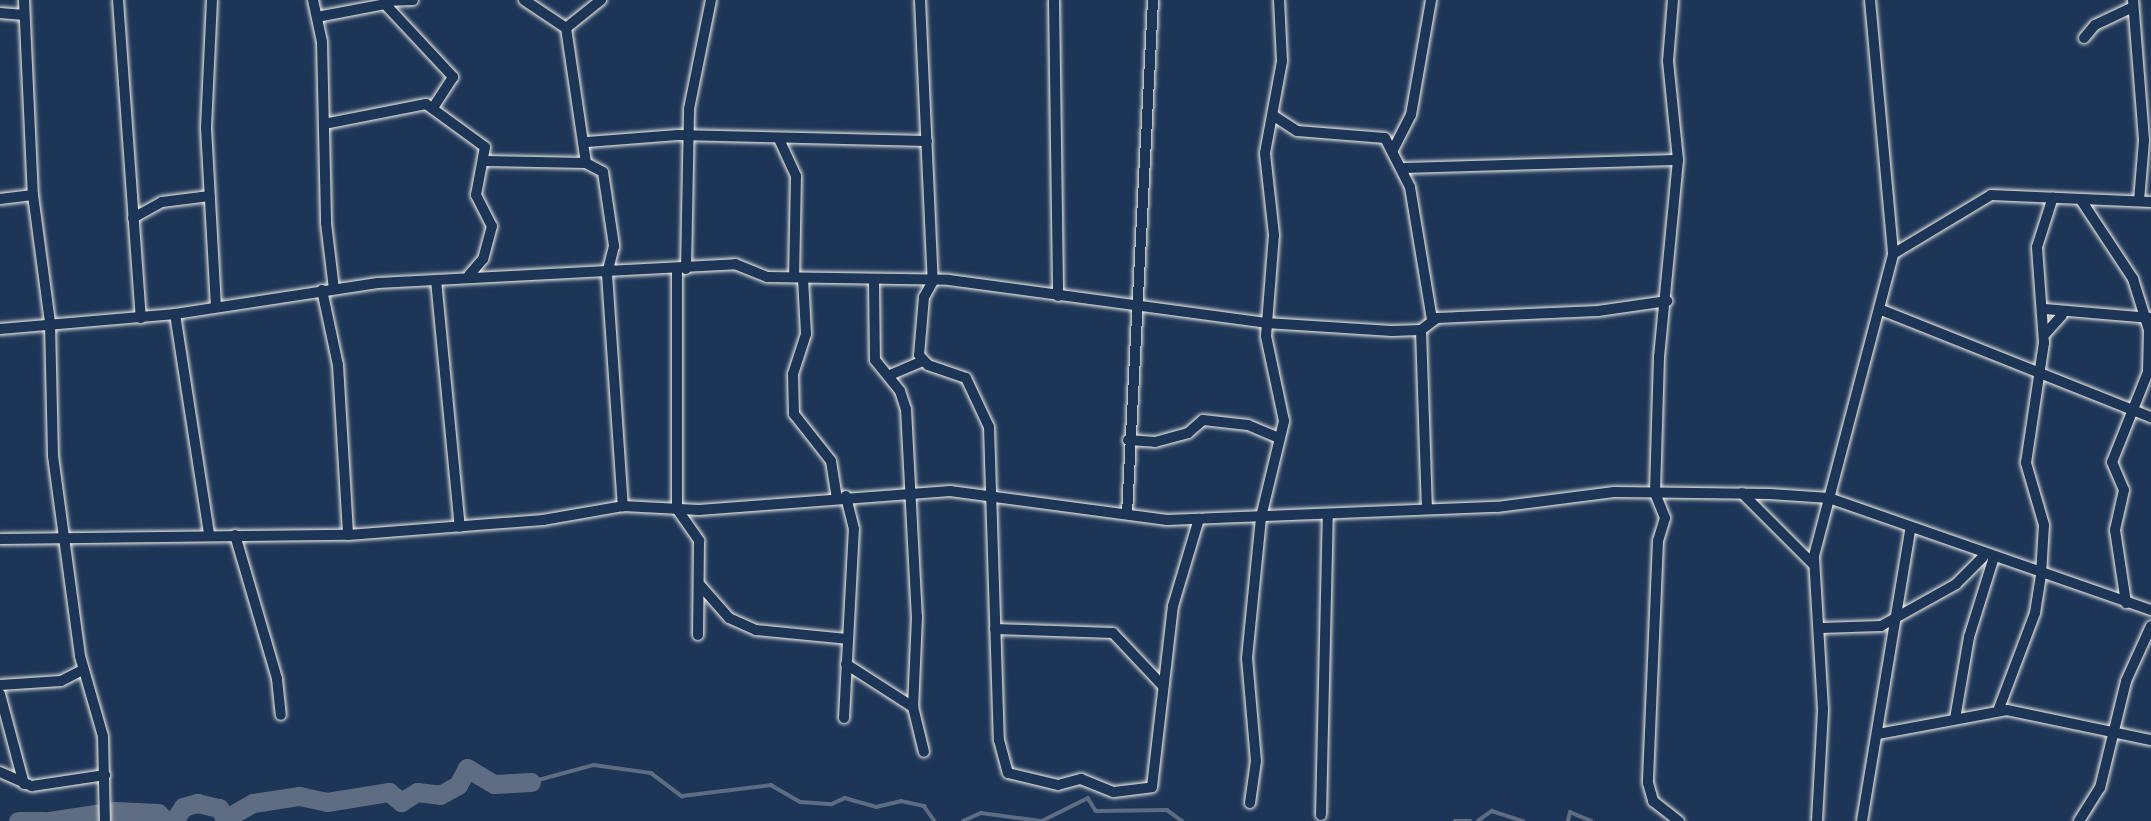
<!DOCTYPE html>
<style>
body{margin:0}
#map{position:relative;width:2151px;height:821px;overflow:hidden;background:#1d3557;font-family:Itim,sans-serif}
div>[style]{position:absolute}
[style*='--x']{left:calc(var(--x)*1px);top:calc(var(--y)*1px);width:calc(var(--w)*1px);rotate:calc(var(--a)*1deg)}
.stream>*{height:3.5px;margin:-1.75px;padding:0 1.75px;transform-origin:1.75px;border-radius:1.75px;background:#5e6d82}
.river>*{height:19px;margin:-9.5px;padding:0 9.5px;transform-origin:9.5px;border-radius:9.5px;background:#5e6d82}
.roads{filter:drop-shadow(0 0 2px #f4f1e8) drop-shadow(0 0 2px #f4f1e8)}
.street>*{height:10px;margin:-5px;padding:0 5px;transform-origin:5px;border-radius:5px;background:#1d3557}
span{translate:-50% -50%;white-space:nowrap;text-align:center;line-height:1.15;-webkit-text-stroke:5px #1d3557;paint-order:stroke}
</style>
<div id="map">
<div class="stream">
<div style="--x:531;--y:782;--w:65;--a:-15.1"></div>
<div style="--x:594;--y:765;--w:58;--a:8"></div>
<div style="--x:651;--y:773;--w:39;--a:37"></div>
<div style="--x:682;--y:796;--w:90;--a:-7"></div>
<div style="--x:771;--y:785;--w:34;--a:30"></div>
<div style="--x:801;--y:802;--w:31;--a:4"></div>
<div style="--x:832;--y:804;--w:14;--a:-25"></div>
<div style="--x:845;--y:798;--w:32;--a:16"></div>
<div style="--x:876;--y:807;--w:26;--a:-13"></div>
<div style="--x:901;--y:801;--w:24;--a:12"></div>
<div style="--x:924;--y:806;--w:19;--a:54"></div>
<div style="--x:963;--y:821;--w:20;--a:-24"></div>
<div style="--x:981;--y:813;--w:62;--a:7.5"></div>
<div style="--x:1042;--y:821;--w:51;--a:-26.6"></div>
<div style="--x:1088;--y:798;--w:15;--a:58"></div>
<div style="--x:1096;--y:811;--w:71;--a:-0.8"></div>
<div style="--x:1167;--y:810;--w:19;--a:36"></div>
<div style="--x:1455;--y:821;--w:15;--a:0"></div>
<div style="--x:1478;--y:821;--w:17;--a:-36"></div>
<div style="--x:1492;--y:811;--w:33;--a:18"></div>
<div style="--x:1568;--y:821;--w:9;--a:-77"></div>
<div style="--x:1570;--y:812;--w:23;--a:23"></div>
</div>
<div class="river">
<div style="--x:18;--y:821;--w:26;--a:0"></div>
<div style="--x:49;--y:821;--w:67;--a:-8.6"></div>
<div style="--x:115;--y:811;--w:43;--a:2.7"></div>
<div style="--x:158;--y:813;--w:11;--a:45"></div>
<div style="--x:174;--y:821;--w:17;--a:-57"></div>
<div style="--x:183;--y:807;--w:15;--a:-16"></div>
<div style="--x:197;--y:803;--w:23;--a:13"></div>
<div style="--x:219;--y:808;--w:13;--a:61"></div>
<div style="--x:225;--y:819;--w:32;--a:-30"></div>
<div style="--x:253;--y:803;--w:47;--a:-8.7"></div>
<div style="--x:299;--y:796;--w:29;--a:12"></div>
<div style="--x:327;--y:802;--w:63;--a:-9.2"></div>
<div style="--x:389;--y:792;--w:16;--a:40"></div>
<div style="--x:401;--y:802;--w:19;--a:-32"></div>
<div style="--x:417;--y:792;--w:23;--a:7"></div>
<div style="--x:440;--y:795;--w:21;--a:-29"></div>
<div style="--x:458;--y:785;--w:19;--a:-62"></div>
<div style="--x:467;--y:768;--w:31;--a:31"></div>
<div style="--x:494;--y:784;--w:37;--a:-3"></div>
</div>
<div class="roads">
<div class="street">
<div style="--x:24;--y:0;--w:195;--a:87.4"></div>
<div style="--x:33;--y:195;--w:129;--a:82.4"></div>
<div style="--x:50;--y:323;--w:133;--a:88.7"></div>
<div style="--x:53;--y:456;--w:202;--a:82.3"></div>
<div style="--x:80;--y:656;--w:83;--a:74"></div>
<div style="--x:103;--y:736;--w:85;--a:88.7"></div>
<div style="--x:118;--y:0;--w:319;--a:85.9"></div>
<div style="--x:212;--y:0;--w:128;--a:92.7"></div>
<div style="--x:206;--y:128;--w:178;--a:86.8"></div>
<div style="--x:313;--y:0;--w:43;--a:77.9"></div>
<div style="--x:322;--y:42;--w:181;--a:88.7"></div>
<div style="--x:326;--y:223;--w:66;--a:83.1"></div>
<div style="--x:524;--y:0;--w:50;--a:33.7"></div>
<div style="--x:920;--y:0;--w:281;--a:87.4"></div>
<div style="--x:933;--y:281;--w:18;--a:119"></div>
<div style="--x:924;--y:297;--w:58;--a:94.9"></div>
<div style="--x:919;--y:355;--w:13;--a:48"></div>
<div style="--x:928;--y:365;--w:40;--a:18.9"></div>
<div style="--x:966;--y:378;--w:54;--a:64.9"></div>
<div style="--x:989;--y:427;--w:313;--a:88.2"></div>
<div style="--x:999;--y:740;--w:34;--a:75"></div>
<div style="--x:1008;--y:773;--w:51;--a:13.5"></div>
<div style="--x:1058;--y:785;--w:24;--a:-15"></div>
<div style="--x:1081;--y:779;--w:35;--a:22"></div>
<div style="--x:1114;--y:792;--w:38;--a:-7"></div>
<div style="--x:1152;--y:787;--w:182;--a:-83.4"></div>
<div style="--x:1173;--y:606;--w:91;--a:-73.4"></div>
<div style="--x:1054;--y:0;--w:296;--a:89.2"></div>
<div style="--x:1673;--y:0;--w:61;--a:94.7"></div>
<div style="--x:1668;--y:61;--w:100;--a:84.2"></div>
<div style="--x:1678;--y:160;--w:198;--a:95.5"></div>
<div style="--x:1659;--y:357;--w:136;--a:91.7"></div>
<div style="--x:1655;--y:493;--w:27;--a:68"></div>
<div style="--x:1665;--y:518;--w:24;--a:107"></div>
<div style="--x:1658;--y:541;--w:242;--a:92.4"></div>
<div style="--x:1648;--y:783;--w:19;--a:74"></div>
<div style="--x:1653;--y:801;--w:33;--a:38"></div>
<div style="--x:1870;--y:0;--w:255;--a:84.8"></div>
<div style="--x:2133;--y:0;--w:141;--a:85.5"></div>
<div style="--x:2144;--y:141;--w:60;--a:94.8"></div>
<div style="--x:385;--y:1;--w:28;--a:-2"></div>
<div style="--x:0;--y:13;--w:24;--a:5"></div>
<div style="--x:317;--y:17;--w:69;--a:-10.8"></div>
<div style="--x:385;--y:4;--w:100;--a:47"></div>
<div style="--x:453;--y:77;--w:37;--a:123"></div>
<div style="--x:2084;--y:38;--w:17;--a:-50"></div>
<div style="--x:2095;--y:25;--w:42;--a:-25.3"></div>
<div style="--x:1274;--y:116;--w:27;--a:33"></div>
<div style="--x:1297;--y:131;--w:88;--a:4.5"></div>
<div style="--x:1385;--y:138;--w:55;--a:63"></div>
<div style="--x:1410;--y:187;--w:135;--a:80.6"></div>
<div style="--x:324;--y:124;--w:104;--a:-11.1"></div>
<div style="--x:426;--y:104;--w:73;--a:36.1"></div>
<div style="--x:485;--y:147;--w:49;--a:100.6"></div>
<div style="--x:476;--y:195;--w:35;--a:63"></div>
<div style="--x:492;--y:226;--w:34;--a:105"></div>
<div style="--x:483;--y:259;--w:21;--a:131"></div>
<div style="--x:779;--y:139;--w:41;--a:65.3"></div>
<div style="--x:796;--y:176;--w:101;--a:91.1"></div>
<div style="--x:587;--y:142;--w:91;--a:-4.4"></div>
<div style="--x:678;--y:135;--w:249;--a:1.4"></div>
<div style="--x:1393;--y:150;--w:39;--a:-63"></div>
<div style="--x:1411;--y:115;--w:117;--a:-80.1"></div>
<div style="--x:486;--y:161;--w:100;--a:1.1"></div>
<div style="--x:586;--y:163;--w:19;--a:28"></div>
<div style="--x:603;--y:172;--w:75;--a:81.5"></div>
<div style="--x:614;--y:246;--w:29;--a:104"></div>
<div style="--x:607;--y:274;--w:233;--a:86.1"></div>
<div style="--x:586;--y:163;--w:136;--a:-98.4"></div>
<div style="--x:566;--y:28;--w:45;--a:-38.7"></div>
<div style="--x:1401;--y:168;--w:277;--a:-1.7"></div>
<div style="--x:0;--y:199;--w:33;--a:-7"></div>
<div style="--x:2081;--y:200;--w:95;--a:56.6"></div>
<div style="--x:2133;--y:279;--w:53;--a:72.6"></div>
<div style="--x:2149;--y:330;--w:42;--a:91.4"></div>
<div style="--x:2148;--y:372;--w:97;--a:111.8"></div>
<div style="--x:2112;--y:462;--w:30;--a:67"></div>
<div style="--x:2124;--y:490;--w:41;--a:102.7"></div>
<div style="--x:2115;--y:530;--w:74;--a:81.4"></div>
<div style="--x:133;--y:218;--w:33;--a:-29"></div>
<div style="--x:162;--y:202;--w:48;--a:-7.1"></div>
<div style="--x:686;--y:269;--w:160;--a:-88.9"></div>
<div style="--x:689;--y:109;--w:111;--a:-78.6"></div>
<div style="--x:677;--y:270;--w:239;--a:90"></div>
<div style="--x:677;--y:509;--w:39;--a:55"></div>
<div style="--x:699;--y:541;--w:94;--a:90.6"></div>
<div style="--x:803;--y:278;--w:56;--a:86.9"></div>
<div style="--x:806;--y:334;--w:42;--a:108"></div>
<div style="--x:793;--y:374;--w:40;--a:88.6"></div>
<div style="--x:794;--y:414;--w:60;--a:51.8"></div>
<div style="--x:831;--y:461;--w:36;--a:81"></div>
<div style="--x:436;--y:280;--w:248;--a:84.5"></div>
<div style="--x:874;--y:282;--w:78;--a:89.3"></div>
<div style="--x:875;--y:360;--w:40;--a:51"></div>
<div style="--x:900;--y:391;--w:19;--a:72"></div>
<div style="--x:906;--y:409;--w:208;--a:87"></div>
<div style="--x:917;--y:617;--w:90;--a:92.5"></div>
<div style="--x:913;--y:707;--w:46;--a:76.3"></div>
<div style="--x:322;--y:290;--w:77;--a:78"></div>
<div style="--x:338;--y:365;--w:170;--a:86.6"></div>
<div style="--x:1879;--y:309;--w:293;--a:21.7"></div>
<div style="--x:2045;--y:309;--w:106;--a:4.9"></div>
<div style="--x:175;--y:314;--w:223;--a:81.2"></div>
<div style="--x:0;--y:329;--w:176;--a:-4.9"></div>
<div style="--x:175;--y:314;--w:205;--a:-8.7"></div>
<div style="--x:378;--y:283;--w:358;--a:-3"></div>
<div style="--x:735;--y:264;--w:35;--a:22"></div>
<div style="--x:767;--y:277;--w:182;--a:0.9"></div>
<div style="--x:949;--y:280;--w:320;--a:7.7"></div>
<div style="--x:1266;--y:323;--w:126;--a:3.6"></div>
<div style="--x:1392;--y:331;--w:29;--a:-2"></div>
<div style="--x:1421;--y:330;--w:20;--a:-37"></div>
<div style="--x:1437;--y:318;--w:161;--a:-2.5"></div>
<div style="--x:1598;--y:311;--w:70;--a:-8.2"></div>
<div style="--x:1421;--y:330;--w:177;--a:88.1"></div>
<div style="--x:2045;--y:334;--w:25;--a:-48"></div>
<div style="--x:890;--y:375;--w:36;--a:-23"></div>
<div style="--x:1128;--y:440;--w:27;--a:4"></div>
<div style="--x:1155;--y:442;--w:34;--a:-15"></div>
<div style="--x:1188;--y:433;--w:20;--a:-41"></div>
<div style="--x:1203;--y:420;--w:45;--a:6.3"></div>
<div style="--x:1248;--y:425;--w:30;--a:23"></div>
<div style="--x:1742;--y:493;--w:100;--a:45"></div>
<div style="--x:1127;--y:514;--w:515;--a:-87.1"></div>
<div style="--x:235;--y:535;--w:150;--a:73.7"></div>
<div style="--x:277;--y:679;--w:36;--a:84"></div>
<div style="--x:0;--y:539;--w:348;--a:-0.7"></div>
<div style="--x:348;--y:535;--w:196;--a:-4.4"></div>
<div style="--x:543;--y:520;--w:81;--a:-9.9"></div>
<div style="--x:623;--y:506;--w:76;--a:3"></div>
<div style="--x:699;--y:510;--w:252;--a:-4.3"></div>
<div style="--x:950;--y:491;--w:219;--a:7.6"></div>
<div style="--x:1167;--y:520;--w:330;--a:-2.3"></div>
<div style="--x:1497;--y:507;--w:118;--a:-7.3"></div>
<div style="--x:1614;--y:492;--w:156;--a:0.7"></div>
<div style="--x:1770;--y:494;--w:59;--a:3.9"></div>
<div style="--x:1829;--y:498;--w:341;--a:19.2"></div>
<div style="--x:700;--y:585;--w:44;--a:48.7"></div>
<div style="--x:729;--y:618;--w:30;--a:24"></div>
<div style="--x:756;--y:630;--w:91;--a:5.6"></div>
<div style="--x:1821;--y:628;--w:60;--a:-1.9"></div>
<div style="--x:1881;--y:626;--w:86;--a:-29.2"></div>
<div style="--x:1956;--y:584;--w:38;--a:-45"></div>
<div style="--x:995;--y:629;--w:118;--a:1.9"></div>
<div style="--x:1113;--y:633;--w:73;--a:46.7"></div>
<div style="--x:846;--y:664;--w:80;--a:32.7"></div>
<div style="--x:0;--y:685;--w:61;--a:-3.8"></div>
<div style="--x:61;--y:681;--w:25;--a:-27"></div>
<div style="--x:0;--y:694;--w:93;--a:75.1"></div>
<div style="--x:1998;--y:711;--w:105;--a:-69.3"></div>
<div style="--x:2035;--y:613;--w:38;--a:-81"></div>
<div style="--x:2041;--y:575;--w:50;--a:-86.6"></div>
<div style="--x:2044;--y:525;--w:65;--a:-106.2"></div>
<div style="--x:2026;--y:463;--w:121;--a:-81.5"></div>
<div style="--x:2044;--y:343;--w:96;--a:-94.2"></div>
<div style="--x:2037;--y:247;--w:52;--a:-72.3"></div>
<div style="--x:844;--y:718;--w:189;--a:-87"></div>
<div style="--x:854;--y:529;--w:34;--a:-104"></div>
<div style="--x:1955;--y:719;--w:83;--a:-80.3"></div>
<div style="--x:1969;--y:637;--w:81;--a:-72.7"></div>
<div style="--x:1878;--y:734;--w:131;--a:-10.5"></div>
<div style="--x:2007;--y:710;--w:147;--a:11.8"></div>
<div style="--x:0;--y:772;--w:35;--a:24"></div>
<div style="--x:32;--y:786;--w:74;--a:-8.6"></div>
<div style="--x:1250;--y:803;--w:42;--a:-81.9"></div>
<div style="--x:1256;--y:761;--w:103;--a:-95"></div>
<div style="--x:1247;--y:658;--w:142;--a:-84.3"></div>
<div style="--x:1261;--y:517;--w:99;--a:-76.5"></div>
<div style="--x:1284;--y:421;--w:87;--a:-102"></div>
<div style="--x:1266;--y:336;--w:101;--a:-85.5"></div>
<div style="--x:1274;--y:235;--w:82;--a:-96.3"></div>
<div style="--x:1265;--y:153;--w:94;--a:-79.5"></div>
<div style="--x:1282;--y:61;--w:61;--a:-92.8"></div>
<div style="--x:1321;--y:815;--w:298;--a:-88.7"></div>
<div style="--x:1817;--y:821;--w:112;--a:-86.9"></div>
<div style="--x:1823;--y:709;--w:153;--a:-93.4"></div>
<div style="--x:1814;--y:556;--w:312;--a:-75.3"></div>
<div style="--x:1893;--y:254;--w:114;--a:-31"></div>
<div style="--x:1991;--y:195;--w:160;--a:2.5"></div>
<div style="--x:1862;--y:821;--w:294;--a:-80.6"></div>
<div style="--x:2079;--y:821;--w:39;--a:-58"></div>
<div style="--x:2100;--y:788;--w:110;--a:-76.3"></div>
<div style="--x:2126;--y:681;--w:60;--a:-65.6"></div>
</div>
</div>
</div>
